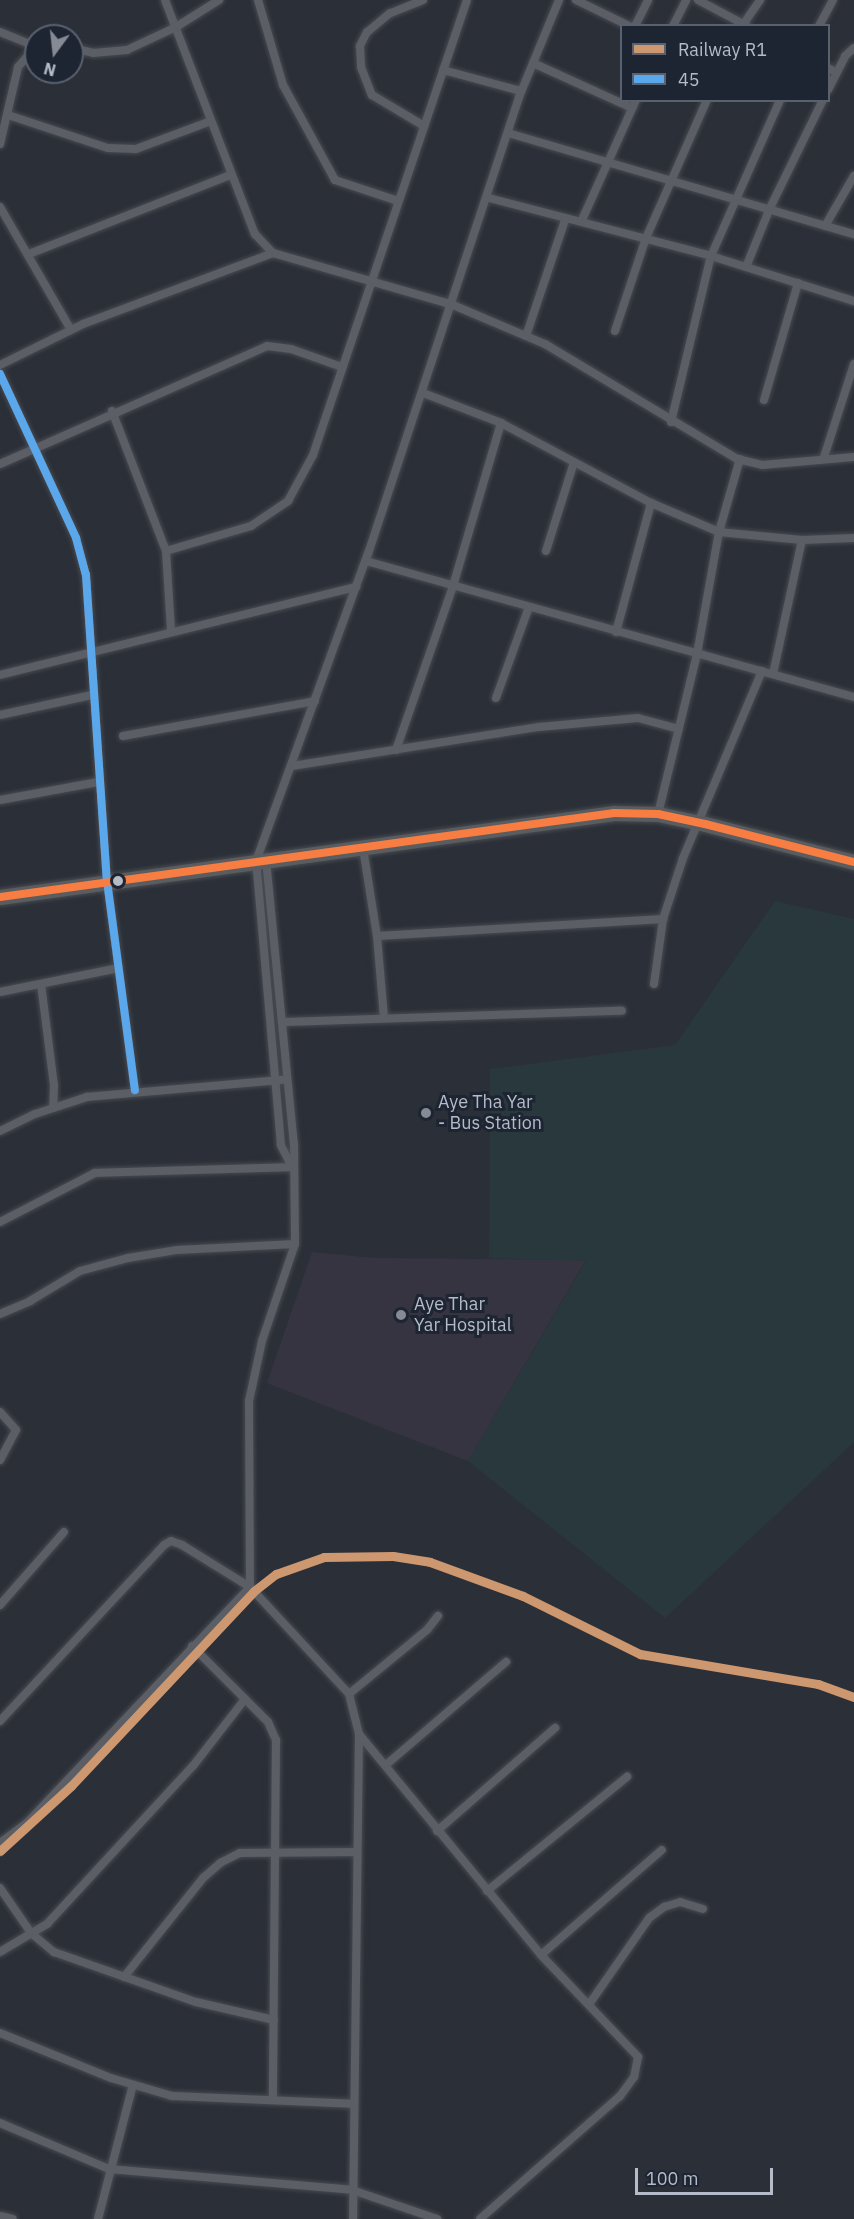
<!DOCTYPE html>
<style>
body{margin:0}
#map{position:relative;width:854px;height:2219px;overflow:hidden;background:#2b2f37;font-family:"IBM Plex Sans",sans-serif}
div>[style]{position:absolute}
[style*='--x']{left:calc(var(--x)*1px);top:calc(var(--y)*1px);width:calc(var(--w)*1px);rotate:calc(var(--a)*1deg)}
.medical>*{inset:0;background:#363441}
.green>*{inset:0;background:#28383d}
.roads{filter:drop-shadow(0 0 2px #474a51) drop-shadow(0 0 2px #474a51)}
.street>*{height:8px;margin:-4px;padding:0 4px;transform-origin:4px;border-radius:4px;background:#5b5e65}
.highway>*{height:15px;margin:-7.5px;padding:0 7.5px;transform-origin:7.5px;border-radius:7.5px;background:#5a5d5f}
.bus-1>*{height:8px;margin:-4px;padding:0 4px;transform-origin:4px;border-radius:4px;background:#5aa8eb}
.bus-2>*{height:8px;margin:-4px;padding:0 4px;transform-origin:4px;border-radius:4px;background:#f77d43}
.rail-1>*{height:9px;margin:-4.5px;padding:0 4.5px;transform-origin:4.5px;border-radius:4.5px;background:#cd976f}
.dots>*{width:16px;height:16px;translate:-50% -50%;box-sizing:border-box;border:3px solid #1e2532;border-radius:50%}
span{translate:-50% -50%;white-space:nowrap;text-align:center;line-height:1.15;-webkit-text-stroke:6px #1e2532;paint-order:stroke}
.poi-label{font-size:18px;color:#b5bbc8}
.left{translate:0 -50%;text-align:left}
.legend{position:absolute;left:620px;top:24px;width:210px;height:78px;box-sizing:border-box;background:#1e2532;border:2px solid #5a616e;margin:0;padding:8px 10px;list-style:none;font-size:18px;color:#b5bbc8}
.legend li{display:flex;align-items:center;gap:12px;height:30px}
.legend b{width:30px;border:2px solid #5a616e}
.north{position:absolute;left:24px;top:24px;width:60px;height:60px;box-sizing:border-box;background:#1e2532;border:2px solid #5a616e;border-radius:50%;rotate:195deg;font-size:16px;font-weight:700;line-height:24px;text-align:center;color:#b5bbc8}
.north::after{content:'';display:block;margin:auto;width:21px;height:27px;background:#858a95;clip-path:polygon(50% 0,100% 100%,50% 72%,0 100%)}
.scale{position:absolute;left:635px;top:2168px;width:138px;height:27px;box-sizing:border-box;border:3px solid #b5bbc8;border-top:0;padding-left:8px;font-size:18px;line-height:21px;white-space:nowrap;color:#b5bbc8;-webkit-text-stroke:4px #1e2532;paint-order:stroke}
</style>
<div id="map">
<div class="medical">
<div style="clip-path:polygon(312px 1252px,375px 1258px,586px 1260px,468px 1461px,267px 1383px)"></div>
</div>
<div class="green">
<div style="clip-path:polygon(775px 901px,854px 919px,854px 1442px,665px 1618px,468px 1461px,586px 1261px,489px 1258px,490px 1069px,675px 1045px)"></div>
</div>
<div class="roads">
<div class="street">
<div style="--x:165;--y:0;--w:251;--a:69"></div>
<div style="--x:255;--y:234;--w:26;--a:47"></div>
<div style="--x:273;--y:253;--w:187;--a:16.1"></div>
<div style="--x:453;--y:305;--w:100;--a:23"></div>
<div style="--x:545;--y:344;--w:224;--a:30.9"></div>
<div style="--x:737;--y:459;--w:26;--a:13"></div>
<div style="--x:762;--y:465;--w:92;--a:-5"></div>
<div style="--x:258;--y:0;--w:89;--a:73.6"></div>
<div style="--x:283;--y:85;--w:108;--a:61.3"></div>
<div style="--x:335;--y:180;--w:66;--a:18.4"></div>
<div style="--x:423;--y:0;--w:35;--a:158"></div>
<div style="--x:390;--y:13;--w:30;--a:140"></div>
<div style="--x:367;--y:32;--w:16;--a:117"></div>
<div style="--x:360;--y:46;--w:21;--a:87"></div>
<div style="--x:361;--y:67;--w:30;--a:69"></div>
<div style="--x:372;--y:95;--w:61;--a:30.8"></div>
<div style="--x:576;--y:0;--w:59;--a:26.1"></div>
<div style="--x:698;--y:0;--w:55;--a:28"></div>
<div style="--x:635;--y:26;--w:29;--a:-63"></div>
<div style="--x:673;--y:26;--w:29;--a:-63"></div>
<div style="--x:742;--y:26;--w:32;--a:-55"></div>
<div style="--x:819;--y:26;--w:30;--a:-62"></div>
<div style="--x:0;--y:32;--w:37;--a:22"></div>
<div style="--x:72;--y:48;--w:22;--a:13"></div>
<div style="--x:93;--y:53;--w:34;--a:-5"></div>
<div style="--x:127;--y:50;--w:54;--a:-25.1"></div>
<div style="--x:176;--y:27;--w:51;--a:-32.1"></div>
<div style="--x:533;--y:63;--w:109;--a:24.4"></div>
<div style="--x:828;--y:68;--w:10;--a:29"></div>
<div style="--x:443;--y:70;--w:81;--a:15.1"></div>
<div style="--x:828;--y:90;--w:38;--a:-63"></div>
<div style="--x:845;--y:56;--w:12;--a:-42"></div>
<div style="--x:8;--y:115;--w:105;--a:18.3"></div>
<div style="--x:108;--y:148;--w:28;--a:2"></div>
<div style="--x:136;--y:149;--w:80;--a:-20.5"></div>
<div style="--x:508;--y:133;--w:360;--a:16.3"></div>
<div style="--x:0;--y:144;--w:79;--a:-76.8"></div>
<div style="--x:18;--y:67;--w:28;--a:-49"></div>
<div style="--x:489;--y:198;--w:229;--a:14.6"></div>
<div style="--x:711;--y:256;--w:150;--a:17.5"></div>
<div style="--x:0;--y:207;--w:142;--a:60"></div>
<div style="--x:582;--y:220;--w:132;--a:-65.8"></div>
<div style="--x:825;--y:226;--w:58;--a:-59.9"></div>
<div style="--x:29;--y:254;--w:217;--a:-21.4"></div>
<div style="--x:746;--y:267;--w:64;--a:-67.9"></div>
<div style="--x:770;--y:208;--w:120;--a:-63.9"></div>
<div style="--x:615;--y:331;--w:98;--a:-71.6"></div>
<div style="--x:646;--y:238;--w:151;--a:-66.2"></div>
<div style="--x:526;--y:336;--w:122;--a:-71.4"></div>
<div style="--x:0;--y:365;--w:93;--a:-26.3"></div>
<div style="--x:83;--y:324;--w:203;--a:-20.5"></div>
<div style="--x:0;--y:374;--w:181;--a:65.1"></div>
<div style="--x:76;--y:538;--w:38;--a:75"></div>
<div style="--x:86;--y:575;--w:307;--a:86.1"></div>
<div style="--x:107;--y:881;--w:211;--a:82.4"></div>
<div style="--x:423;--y:393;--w:84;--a:21"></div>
<div style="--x:501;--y:423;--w:170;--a:28.1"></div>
<div style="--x:651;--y:503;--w:74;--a:23.1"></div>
<div style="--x:719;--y:532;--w:83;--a:5.5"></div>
<div style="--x:802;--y:540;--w:52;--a:-2.2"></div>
<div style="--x:764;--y:400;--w:122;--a:-73.8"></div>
<div style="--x:112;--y:411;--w:150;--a:68.9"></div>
<div style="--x:166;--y:551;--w:80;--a:86.4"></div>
<div style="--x:671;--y:422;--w:171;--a:-76.5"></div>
<div style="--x:711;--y:256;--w:171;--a:-66.1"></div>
<div style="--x:824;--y:457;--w:98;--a:-72.1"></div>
<div style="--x:0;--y:464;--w:292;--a:-23.8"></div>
<div style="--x:267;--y:346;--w:24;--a:7"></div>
<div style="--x:291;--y:349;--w:54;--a:19.4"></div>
<div style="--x:166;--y:551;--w:89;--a:-16.4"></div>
<div style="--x:251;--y:526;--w:45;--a:-34"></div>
<div style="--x:288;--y:501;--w:52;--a:-61.5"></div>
<div style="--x:313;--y:455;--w:480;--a:-71.3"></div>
<div style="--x:546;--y:551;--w:93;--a:-72.5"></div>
<div style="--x:366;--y:561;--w:507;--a:15.57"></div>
<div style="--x:616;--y:632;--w:134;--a:-74.8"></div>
<div style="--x:773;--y:674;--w:137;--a:-77.8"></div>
<div style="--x:0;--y:675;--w:367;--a:-13.9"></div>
<div style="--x:496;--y:698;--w:97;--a:-70.1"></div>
<div style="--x:0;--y:715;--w:94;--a:-12.3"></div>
<div style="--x:123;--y:736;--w:195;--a:-10.3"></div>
<div style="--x:396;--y:750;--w:174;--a:-70.8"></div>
<div style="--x:453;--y:586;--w:170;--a:-73.6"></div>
<div style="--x:292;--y:766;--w:250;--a:-9"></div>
<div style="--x:539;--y:727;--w:99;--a:-5.2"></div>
<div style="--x:638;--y:718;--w:42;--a:15"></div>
<div style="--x:0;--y:800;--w:100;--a:-10.4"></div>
<div style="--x:658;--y:814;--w:165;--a:-76.3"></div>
<div style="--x:697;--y:654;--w:124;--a:-79.8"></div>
<div style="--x:719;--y:532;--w:76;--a:-74"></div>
<div style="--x:363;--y:848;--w:89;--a:81"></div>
<div style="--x:377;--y:936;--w:81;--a:85.1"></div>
<div style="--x:266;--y:860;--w:285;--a:84.4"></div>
<div style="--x:294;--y:1144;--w:100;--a:89.4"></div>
<div style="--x:295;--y:1244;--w:102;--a:108.8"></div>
<div style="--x:262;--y:1341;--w:61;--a:102.2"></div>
<div style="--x:249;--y:1401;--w:186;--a:89.7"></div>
<div style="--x:250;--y:1587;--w:146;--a:47.2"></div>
<div style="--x:349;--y:1694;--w:41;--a:76"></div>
<div style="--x:359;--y:1734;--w:485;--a:90.7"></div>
<div style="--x:377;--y:936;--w:287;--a:-3.4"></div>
<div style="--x:41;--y:984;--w:102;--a:82.7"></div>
<div style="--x:54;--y:1085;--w:23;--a:92"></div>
<div style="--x:654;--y:984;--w:66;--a:-82.1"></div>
<div style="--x:663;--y:919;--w:64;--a:-71.8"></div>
<div style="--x:683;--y:858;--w:203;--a:-67.1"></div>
<div style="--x:0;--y:992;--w:121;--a:-11.4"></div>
<div style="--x:282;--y:1022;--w:340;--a:-1.9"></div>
<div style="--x:0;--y:1131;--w:39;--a:-26"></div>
<div style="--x:35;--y:1114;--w:55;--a:-18.1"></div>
<div style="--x:87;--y:1097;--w:196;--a:-5"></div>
<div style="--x:292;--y:1167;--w:25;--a:-117"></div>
<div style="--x:281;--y:1145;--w:285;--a:-95"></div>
<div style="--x:256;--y:861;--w:327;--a:-70"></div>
<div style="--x:368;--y:554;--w:481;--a:-71.7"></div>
<div style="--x:519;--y:97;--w:105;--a:-67.6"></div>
<div style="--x:0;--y:1222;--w:107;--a:-27.3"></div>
<div style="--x:95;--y:1173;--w:197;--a:-1.7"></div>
<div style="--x:0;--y:1314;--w:33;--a:-23"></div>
<div style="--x:30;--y:1301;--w:58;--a:-31"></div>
<div style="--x:80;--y:1271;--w:50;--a:-15.2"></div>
<div style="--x:128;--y:1258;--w:50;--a:-9.3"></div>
<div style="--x:177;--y:1250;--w:118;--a:-2.9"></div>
<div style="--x:0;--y:1412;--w:24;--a:48"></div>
<div style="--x:16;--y:1430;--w:34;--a:118"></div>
<div style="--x:0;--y:1605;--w:97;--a:-48.8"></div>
<div style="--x:192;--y:1646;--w:107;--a:45"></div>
<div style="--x:268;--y:1722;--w:20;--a:66"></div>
<div style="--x:276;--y:1740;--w:360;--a:90.5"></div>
<div style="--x:349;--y:1694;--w:101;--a:-39.4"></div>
<div style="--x:427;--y:1630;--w:18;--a:-52"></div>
<div style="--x:0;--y:1721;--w:241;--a:-47"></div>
<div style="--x:164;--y:1545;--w:8;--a:-30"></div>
<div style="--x:171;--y:1541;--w:12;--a:20"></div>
<div style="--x:182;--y:1545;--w:80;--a:31.7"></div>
<div style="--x:250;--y:1587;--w:323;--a:133.4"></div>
<div style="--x:28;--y:1822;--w:35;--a:143"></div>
<div style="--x:359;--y:1734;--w:286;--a:50.5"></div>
<div style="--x:541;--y:1955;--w:141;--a:46.4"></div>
<div style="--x:638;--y:2057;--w:20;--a:101"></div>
<div style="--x:634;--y:2077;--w:24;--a:126"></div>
<div style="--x:620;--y:2096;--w:186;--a:138.7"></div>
<div style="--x:387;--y:1764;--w:157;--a:-40.6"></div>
<div style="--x:437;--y:1831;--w:157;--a:-41.1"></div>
<div style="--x:0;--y:1888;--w:55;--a:55.4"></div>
<div style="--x:31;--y:1933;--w:30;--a:40"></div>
<div style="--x:54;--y:1952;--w:151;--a:19.4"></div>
<div style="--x:196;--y:2002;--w:80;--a:13"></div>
<div style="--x:487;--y:1891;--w:181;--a:-39.2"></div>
<div style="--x:0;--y:1952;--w:55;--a:-30.8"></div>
<div style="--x:47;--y:1924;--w:215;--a:-47.3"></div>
<div style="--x:193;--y:1766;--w:85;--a:-52.2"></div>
<div style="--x:541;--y:1955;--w:160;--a:-41"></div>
<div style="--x:124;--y:1977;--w:127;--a:-51.4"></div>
<div style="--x:203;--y:1878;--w:23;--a:-41"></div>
<div style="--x:220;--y:1863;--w:22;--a:-27"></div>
<div style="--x:240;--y:1853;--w:116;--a:-0.5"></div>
<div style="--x:590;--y:2003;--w:103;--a:-55.2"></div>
<div style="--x:649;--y:1918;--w:19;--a:-36"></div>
<div style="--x:664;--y:1907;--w:17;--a:-17"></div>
<div style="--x:680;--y:1902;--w:24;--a:17"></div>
<div style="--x:0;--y:2033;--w:120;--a:22.1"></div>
<div style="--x:111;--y:2078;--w:64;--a:16.4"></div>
<div style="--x:172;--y:2096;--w:182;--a:2.5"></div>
<div style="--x:0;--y:2123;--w:118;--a:22.9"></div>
<div style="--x:109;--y:2169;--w:244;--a:4.9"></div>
<div style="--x:352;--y:2190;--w:90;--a:18.8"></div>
<div style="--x:0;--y:2216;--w:13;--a:13"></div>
<div style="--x:98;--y:2219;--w:138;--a:-75.4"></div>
</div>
<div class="highway">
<div style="--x:0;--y:897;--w:620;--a:-7.79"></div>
<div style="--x:614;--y:813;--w:44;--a:1.3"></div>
<div style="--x:658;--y:814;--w:48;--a:12"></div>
<div style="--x:705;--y:824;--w:154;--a:14.3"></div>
</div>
</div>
<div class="bus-1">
<div style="--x:0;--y:374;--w:181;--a:65.1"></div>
<div style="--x:76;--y:538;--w:38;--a:75"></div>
<div style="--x:86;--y:575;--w:307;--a:86.1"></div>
<div style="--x:107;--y:881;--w:211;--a:82.4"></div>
</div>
<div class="bus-2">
<div style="--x:0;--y:897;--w:620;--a:-7.79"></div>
<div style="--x:614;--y:813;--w:44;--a:1.3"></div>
<div style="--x:658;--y:814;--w:48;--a:12"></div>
<div style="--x:705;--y:824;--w:154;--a:14.3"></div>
</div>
<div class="rail-1">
<div style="--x:0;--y:1851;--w:96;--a:-42.5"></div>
<div style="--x:71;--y:1786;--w:267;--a:-46.8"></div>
<div style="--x:254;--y:1591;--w:28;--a:-38"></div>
<div style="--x:276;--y:1574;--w:51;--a:-19.5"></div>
<div style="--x:324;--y:1557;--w:69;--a:-0.8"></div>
<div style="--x:393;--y:1556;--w:37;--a:9"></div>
<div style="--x:430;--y:1562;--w:99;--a:20.1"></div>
<div style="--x:523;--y:1596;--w:131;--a:26.4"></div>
<div style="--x:640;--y:1654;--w:181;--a:9.6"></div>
<div style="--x:818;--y:1684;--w:38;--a:20"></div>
</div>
<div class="dots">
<div style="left:118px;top:881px;background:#b5bbc8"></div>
<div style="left:426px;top:1113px;background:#858a95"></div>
<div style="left:401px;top:1315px;background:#858a95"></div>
</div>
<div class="poi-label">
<span class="left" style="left:438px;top:1113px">Aye Tha Yar<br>- Bus Station</span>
<span class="left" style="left:414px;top:1315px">Aye Thar<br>Yar Hospital</span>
</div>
<ul class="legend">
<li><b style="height:8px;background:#cd976f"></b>Railway R1</li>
<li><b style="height:8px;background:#5aa8eb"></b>45</li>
</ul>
<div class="north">N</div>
<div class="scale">100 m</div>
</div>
